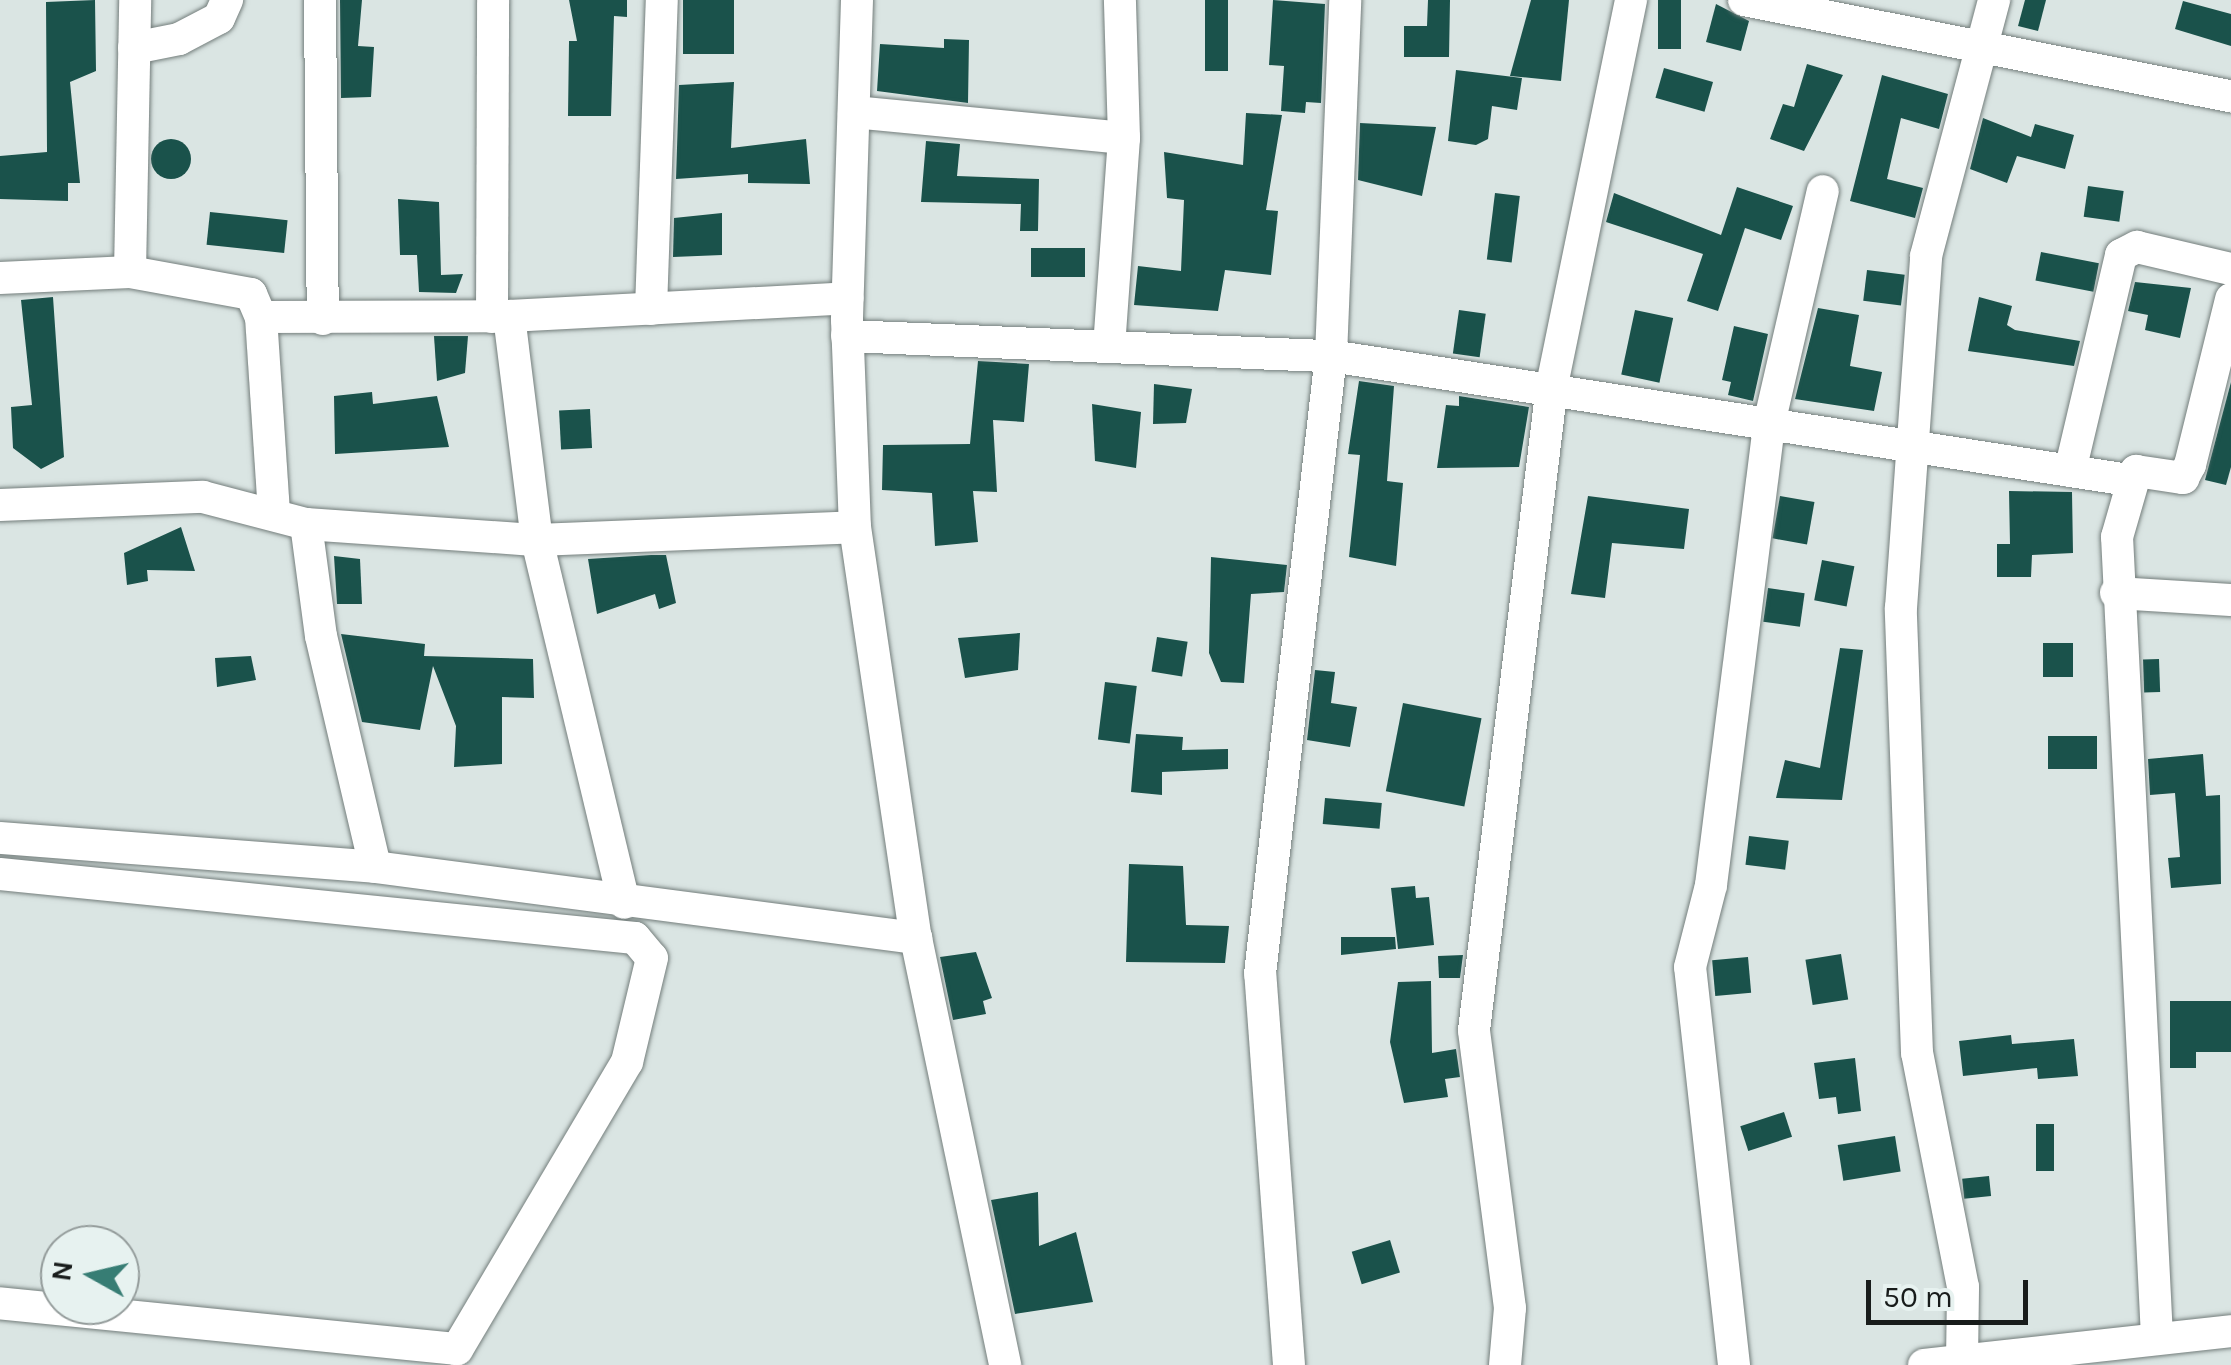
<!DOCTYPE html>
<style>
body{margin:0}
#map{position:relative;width:2231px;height:1365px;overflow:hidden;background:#dae5e3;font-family:Karla,sans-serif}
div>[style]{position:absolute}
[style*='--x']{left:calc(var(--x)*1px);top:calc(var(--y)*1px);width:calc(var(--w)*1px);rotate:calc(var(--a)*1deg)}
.building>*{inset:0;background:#1a524b;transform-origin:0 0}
.round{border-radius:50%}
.roads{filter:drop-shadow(0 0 2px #747e7c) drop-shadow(0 0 2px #747e7c)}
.minor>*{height:32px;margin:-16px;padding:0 16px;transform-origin:16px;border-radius:16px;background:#fff}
span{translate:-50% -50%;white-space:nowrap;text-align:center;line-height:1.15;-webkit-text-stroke:10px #e7f2f0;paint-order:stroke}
.north{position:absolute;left:40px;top:1225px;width:100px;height:100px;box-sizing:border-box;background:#e7f2f0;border:2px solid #949c9b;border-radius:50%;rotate:278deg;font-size:28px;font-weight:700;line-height:40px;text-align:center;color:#181c1b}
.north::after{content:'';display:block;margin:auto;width:35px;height:45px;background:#377d74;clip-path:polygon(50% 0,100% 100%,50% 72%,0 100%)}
.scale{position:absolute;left:1866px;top:1280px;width:162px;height:45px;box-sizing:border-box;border:5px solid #181c1b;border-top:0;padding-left:12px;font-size:30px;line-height:35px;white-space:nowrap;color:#181c1b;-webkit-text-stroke:8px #e7f2f0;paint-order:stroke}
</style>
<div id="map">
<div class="building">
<div style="clip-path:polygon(95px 0,96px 71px,70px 82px,80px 183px,68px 183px,68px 201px,0 199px,0 156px,47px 152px,46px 2px)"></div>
<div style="clip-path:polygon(340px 0,362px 0,358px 46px,374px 47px,371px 97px,341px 98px)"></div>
<div style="clip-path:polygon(569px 0,627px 0,627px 17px,614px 16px,611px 116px,568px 116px,569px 41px,577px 41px)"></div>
<div style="left:683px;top:0;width:51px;height:54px"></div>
<div style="left:1205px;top:0;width:23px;height:71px"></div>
<div style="clip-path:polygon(1273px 0,1325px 4px,1321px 103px,1306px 102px,1305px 113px,1281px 111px,1284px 66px,1269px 65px)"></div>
<div style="clip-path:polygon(1428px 0,1450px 0,1449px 57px,1404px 57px,1404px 26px,1427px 26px)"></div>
<div style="clip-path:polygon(1531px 0,1569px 0,1561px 81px,1510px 76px)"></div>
<div style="left:1658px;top:0;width:23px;height:49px"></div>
<div style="clip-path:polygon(2025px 0,2046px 0,2038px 31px,2018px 26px)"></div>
<div style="clip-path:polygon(2183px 1px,2231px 14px,2231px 46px,2175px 29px)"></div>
<div style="clip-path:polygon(1716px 4px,1749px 21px,1741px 51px,1706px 42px)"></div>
<div style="clip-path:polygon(944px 39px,969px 40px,968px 103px,877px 91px,880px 44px,944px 48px)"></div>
<div style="clip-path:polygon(1807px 64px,1843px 75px,1804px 151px,1770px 139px,1783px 104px,1794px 107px)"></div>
<div style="left:1664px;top:68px;width:51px;height:31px;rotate:16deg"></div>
<div style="clip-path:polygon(1456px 70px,1522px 78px,1517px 110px,1492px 106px,1488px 139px,1476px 145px,1448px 141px)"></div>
<div style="clip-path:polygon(1882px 75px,1948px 94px,1939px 129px,1901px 118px,1887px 179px,1923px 188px,1915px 218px,1850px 201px)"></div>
<div style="clip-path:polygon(734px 82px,731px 148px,806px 139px,810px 184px,748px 183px,748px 174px,676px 179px,679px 85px)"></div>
<div style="clip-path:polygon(1246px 113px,1282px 115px,1266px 210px,1278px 211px,1271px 275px,1225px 270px,1218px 311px,1134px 305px,1138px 266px,1181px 271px,1184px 200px,1167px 198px,1164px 152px,1243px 165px)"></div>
<div style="clip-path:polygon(1983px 118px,2031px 137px,2035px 124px,2074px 135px,2065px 169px,2017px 156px,2007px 183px,1970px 169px)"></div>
<div style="clip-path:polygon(1360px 123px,1436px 127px,1422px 196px,1358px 180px)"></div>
<div class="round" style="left:151px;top:139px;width:40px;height:40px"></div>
<div style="clip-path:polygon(926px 141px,960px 144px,957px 176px,1039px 179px,1038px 231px,1020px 231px,1021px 204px,921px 202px)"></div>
<div style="left:2088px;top:186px;width:36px;height:31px;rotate:8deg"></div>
<div style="clip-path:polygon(1737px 187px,1793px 206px,1781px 240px,1745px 228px,1718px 311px,1687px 301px,1703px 254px,1606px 222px,1614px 193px,1721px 235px)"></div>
<div style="left:1495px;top:193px;width:25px;height:67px;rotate:7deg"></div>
<div style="clip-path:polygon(398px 199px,439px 202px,441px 275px,463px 274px,456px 293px,419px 292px,417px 255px,400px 255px)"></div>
<div style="left:210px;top:212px;width:78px;height:33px;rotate:6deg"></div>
<div style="clip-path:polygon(722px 213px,722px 255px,673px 257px,674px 218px)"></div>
<div style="left:1085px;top:248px;width:29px;height:54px;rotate:90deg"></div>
<div style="left:2041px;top:252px;width:59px;height:29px;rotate:11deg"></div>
<div style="left:1867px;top:270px;width:38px;height:31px;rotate:7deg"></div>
<div style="clip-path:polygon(2135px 282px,2191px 288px,2180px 338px,2145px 330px,2148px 315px,2128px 311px)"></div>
<div style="clip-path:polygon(53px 297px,64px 457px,41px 469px,13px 448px,11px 407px,32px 405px,21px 300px)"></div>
<div style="clip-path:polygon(1979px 297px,2012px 306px,2007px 325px,2015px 330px,2080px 341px,2074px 366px,1968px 351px)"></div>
<div style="clip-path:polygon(1818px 308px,1859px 315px,1850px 366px,1882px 372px,1874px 411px,1795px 399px)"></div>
<div style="left:1459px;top:310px;width:27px;height:44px;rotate:8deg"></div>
<div style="left:1635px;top:310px;width:39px;height:66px;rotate:12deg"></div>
<div style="clip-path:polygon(1734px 326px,1768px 334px,1753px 401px,1728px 395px,1731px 382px,1722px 380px)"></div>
<div style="clip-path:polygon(434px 336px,468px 336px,465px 373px,437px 381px)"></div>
<div style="clip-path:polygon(978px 361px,1029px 364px,1024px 422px,993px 420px,997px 492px,973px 491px,978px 542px,935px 546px,932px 493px,882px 490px,883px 445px,970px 444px)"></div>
<div style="clip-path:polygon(1359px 381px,1394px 386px,1387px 481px,1403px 483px,1396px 566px,1349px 557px,1360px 455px,1348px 454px)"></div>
<div style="clip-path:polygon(2231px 382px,2231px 467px,2226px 485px,2205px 480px)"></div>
<div style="clip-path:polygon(1154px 384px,1192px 389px,1186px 423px,1153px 424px)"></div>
<div style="clip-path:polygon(372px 392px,373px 404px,437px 396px,449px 447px,335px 454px,334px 396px)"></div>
<div style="clip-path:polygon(1459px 396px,1529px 407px,1519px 467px,1437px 468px,1446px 405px,1459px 406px)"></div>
<div style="clip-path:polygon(1092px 404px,1141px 412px,1136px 468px,1095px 461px)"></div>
<div style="left:590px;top:409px;width:39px;height:31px;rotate:87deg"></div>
<div style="clip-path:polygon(2009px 491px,2072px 492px,2073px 553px,2032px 555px,2031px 577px,1997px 577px,1997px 544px,2010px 544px)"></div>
<div style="clip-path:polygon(1588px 496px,1689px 509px,1684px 549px,1612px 543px,1605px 598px,1571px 594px)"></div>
<div style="left:1780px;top:496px;width:35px;height:43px;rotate:10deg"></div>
<div style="clip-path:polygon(181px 527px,195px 571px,147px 570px,148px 581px,127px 585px,124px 553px)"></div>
<div style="clip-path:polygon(651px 555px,666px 555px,676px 603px,659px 609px,655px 594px,597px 614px,588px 559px)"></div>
<div style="clip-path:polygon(334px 556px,360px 559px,362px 604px,337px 604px)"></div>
<div style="clip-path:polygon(1211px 557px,1287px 565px,1284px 592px,1251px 594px,1244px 683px,1221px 682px,1209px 653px)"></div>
<div style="left:1822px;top:560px;width:33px;height:41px;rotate:11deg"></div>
<div style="left:1768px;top:588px;width:37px;height:34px;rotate:8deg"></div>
<div style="clip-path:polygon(1020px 633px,1018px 670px,965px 678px,958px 638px)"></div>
<div style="clip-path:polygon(341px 634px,425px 644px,424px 656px,533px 659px,534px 698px,502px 697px,502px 764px,454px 767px,456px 726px,433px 666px,420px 730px,362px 722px)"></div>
<div style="left:1157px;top:637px;width:31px;height:35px;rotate:9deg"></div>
<div style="left:2043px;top:643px;width:30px;height:34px"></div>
<div style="clip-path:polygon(1840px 648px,1863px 650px,1842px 800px,1776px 798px,1785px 760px,1820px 768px)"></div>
<div style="clip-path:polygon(251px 656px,256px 680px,217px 687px,215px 658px)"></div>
<div style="left:2159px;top:659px;width:33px;height:16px;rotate:88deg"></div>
<div style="clip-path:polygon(1315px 670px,1335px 672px,1331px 703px,1357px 707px,1350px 747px,1307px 740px)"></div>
<div style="left:1105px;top:682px;width:32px;height:58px;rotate:7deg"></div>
<div style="left:1403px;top:703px;width:80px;height:90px;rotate:11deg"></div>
<div style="clip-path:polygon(1136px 734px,1183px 737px,1182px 750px,1228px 749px,1228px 769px,1162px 772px,1162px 795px,1131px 792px)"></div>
<div style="left:2097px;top:736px;width:33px;height:49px;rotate:90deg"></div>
<div style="clip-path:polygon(2203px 754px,2206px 796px,2220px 795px,2221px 884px,2171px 888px,2168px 858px,2180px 857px,2175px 793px,2150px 795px,2148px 759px)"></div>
<div style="left:1325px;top:798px;width:57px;height:26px;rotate:5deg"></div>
<div style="left:1749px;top:836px;width:40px;height:29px;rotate:7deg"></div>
<div style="clip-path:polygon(1129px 864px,1183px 866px,1186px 925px,1229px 926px,1225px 963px,1126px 962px)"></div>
<div style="clip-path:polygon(1415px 886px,1416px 898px,1429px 897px,1434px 945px,1398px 949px,1391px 888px)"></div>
<div style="clip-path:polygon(1341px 937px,1395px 937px,1396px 949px,1341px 955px)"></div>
<div style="clip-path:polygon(976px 952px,992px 998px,983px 1001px,986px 1014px,953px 1020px,940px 957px)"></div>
<div style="left:1841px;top:954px;width:46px;height:36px;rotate:81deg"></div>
<div style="clip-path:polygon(1463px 955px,1460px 978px,1439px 978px,1438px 956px)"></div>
<div style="left:1748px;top:957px;width:36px;height:36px;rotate:85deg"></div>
<div style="clip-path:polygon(1431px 981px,1432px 1053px,1456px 1049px,1460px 1077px,1445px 1079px,1448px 1097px,1404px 1103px,1390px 1042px,1398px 982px)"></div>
<div style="clip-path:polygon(2170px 1001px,2231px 1001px,2231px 1052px,2196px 1052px,2196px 1068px,2170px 1068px)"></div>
<div style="clip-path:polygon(2011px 1035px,2012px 1044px,2074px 1039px,2078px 1076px,2038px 1079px,2037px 1068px,1963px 1076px,1959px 1041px)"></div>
<div style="clip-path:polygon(1855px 1058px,1861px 1111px,1838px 1114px,1836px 1097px,1819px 1099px,1814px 1063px)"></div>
<div style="left:1784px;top:1112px;width:26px;height:46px;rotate:72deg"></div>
<div style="left:2036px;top:1124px;width:18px;height:47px"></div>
<div style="left:1895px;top:1136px;width:36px;height:58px;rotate:81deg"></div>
<div style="left:1989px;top:1176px;width:20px;height:27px;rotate:84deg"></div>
<div style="clip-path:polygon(1038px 1192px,1039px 1246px,1076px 1232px,1093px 1302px,1015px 1314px,991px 1200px)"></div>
<div style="left:1390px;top:1240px;width:34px;height:40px;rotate:73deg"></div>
</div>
<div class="roads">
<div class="minor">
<div style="--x:320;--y:0;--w:319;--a:89.5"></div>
<div style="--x:857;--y:0;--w:320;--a:91.8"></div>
<div style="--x:847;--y:320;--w:207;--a:87.8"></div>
<div style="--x:855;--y:527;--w:416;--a:81.6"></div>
<div style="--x:916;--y:938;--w:436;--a:78.2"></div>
<div style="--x:1744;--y:0;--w:496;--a:11.2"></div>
<div style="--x:134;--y:48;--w:46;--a:-11.3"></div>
<div style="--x:179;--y:39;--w:45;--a:-27.7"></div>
<div style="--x:219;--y:18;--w:20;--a:-66"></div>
<div style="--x:854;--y:112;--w:271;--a:5.5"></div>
<div style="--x:130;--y:272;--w:272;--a:-88.9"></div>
<div style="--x:0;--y:278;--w:130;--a:-2.6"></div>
<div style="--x:130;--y:272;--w:123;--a:10.3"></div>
<div style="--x:251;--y:294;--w:25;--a:67"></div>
<div style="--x:261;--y:317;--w:194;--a:86.2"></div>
<div style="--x:651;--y:309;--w:309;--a:-88"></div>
<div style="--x:509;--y:316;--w:226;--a:82.9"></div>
<div style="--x:537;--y:540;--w:373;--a:76.5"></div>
<div style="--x:261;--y:317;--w:248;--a:-0.2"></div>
<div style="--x:509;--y:316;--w:339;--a:-3"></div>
<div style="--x:492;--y:317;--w:317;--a:-89.8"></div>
<div style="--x:847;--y:336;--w:484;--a:2.4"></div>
<div style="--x:1331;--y:356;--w:807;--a:8.84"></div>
<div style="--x:1109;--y:347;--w:210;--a:-85.9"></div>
<div style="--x:1124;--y:138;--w:138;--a:-91.7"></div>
<div style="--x:2070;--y:471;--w:222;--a:-76.7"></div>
<div style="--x:2121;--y:255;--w:18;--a:-27"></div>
<div style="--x:2137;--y:247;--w:97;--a:13.2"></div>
<div style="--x:0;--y:505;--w:203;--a:-2.3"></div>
<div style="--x:203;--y:497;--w:106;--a:14.7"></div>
<div style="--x:306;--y:524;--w:232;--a:4"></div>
<div style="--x:537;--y:540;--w:318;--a:-2.3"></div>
<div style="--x:306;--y:524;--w:113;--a:82.4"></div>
<div style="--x:321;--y:636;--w:237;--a:76.8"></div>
<div style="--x:2116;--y:593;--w:115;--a:3.5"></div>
<div style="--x:0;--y:838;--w:376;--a:4.4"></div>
<div style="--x:375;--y:867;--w:546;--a:7.48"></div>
<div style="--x:0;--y:874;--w:638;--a:5.76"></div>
<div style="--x:635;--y:938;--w:26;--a:50"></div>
<div style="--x:652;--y:958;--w:107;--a:103.5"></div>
<div style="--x:627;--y:1062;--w:334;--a:120.6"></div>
<div style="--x:457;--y:1349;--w:459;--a:-174.3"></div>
<div style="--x:2157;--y:1337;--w:801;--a:-92.86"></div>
<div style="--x:2117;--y:537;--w:69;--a:-73.9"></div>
<div style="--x:2136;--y:471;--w:48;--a:8.5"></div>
<div style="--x:2183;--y:478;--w:15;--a:-62"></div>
<div style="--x:2190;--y:465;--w:171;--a:-76.1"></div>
<div style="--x:1962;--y:1361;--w:74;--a:-89.2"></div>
<div style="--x:1963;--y:1287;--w:238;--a:-101.1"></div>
<div style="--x:1917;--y:1053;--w:445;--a:-92.1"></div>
<div style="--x:1901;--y:608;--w:353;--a:-85.9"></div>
<div style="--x:1926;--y:256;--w:265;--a:-75.1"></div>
<div style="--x:1289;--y:1365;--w:392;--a:-94.2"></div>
<div style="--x:1260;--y:974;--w:622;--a:-83.45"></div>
<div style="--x:1331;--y:356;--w:356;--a:-87.7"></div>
<div style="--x:1505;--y:1365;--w:57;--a:-85"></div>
<div style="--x:1510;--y:1308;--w:280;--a:-97.4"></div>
<div style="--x:1474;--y:1030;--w:650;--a:-83.1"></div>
<div style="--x:1552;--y:385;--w:393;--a:-78.4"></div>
<div style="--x:1734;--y:1365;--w:400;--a:-96.3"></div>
<div style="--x:1690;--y:967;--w:85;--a:-75.6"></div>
<div style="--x:1711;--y:885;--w:465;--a:-82.8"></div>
<div style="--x:1769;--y:424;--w:239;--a:-77"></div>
<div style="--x:1924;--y:1365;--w:309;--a:-6.3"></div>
</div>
</div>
<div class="north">N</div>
<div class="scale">50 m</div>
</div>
